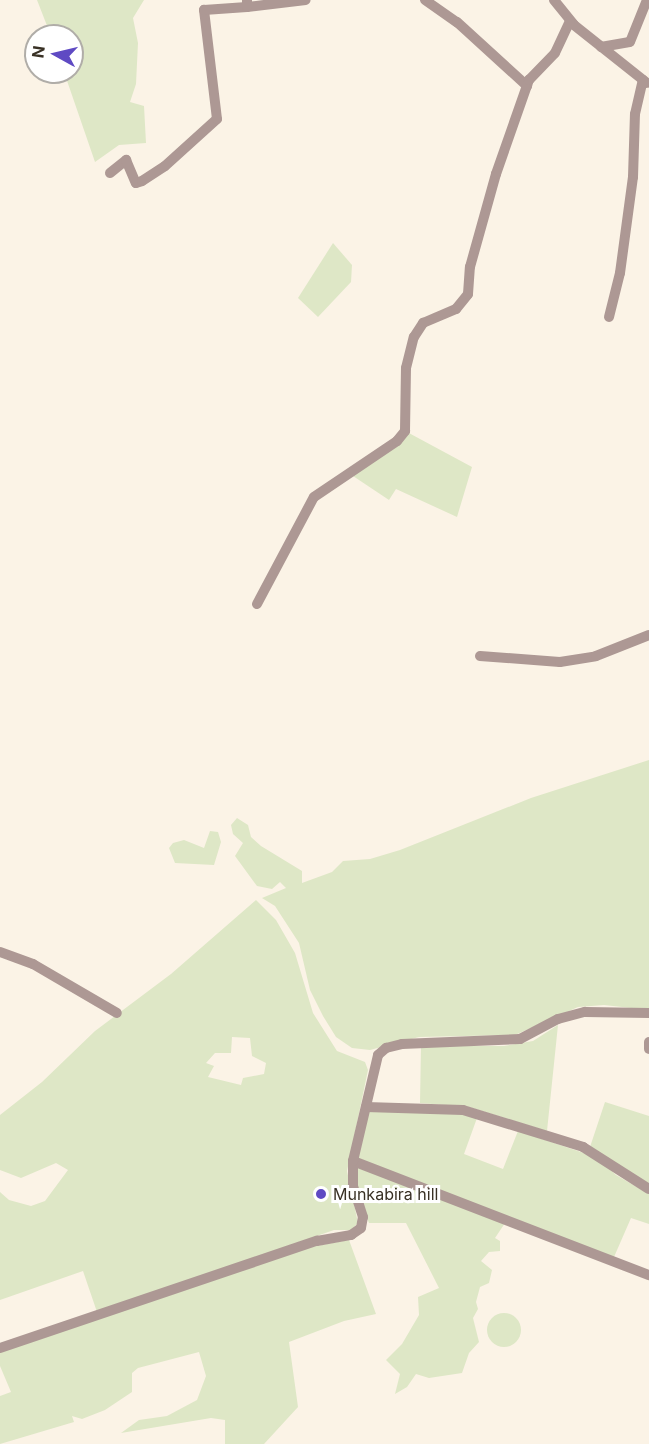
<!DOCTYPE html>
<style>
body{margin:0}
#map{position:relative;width:649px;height:1444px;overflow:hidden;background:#fbf3e6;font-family:Inter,sans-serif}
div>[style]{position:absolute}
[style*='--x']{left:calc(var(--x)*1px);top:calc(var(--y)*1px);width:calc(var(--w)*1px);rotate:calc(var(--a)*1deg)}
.green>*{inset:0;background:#dee7c6}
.round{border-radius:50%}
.minor>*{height:10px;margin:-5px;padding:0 5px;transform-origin:5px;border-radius:5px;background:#ad9894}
.dots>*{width:16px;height:16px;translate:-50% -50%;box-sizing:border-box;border:3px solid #fff;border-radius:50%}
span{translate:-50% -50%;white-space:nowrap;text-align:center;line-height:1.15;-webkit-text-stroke:6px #fff;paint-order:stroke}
.poi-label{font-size:16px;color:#393125}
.left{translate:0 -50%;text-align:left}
.north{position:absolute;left:24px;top:24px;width:60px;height:60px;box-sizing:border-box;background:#fff;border:2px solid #b0ada8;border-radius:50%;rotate:278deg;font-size:16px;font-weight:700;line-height:24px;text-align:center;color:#393125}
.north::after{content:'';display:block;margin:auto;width:21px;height:27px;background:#5f4ac3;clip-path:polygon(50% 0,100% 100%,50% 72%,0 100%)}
</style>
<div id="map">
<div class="green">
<div style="clip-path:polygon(37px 0,144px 0,133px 18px,138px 43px,136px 84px,130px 102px,144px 106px,146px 143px,119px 145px,95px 162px,64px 72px,72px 72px,72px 36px,51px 36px)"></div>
<div style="clip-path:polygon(333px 243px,352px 265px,351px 282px,318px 317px,298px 298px)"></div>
<div style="clip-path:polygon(407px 432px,472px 467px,457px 517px,396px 489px,389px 500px,350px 474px)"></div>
<div style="clip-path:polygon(649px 760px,649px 1010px,604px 1005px,578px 1007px,515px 1035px,419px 1037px,370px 1050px,352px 1048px,336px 1037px,323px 1016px,310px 990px,299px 943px,275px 906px,262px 898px,286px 888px,280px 882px,272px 889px,257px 886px,235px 856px,243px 843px,233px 834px,231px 825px,237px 818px,248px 825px,251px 837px,261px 846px,302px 871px,302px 883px,332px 872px,343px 861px,370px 859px,400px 850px,531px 798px)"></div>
<div style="clip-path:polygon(210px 831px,218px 832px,221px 842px,214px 865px,175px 863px,169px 848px,173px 843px,184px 840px,204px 848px)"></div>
<div style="clip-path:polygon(evenodd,256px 900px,276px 920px,295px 953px,313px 1013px,337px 1051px,365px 1062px,368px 1070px,347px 1171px,358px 1223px,351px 1230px,334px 1230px,97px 1312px,83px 1271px,0 1300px,0 1192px,9px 1200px,31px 1206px,45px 1201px,68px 1170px,56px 1163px,21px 1178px,0 1170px,0 1115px,42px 1082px,95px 1031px,171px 974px,256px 900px,232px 1037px,250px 1038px,252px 1056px,266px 1063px,264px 1074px,243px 1078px,241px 1085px,208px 1077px,214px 1066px,206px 1063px,215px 1053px,231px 1053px,232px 1037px)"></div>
<div style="clip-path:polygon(558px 1025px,547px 1131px,469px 1107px,420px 1103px,421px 1046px,504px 1046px,533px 1041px)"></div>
<div style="clip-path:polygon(605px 1102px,649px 1116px,649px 1184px,590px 1147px)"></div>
<div style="clip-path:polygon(369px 1110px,454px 1112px,477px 1118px,464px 1154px,503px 1169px,518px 1131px,596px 1157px,616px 1175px,649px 1194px,649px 1224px,631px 1218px,614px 1257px,357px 1159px)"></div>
<div style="clip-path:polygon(356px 1165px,505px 1223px,495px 1238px,500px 1241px,500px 1251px,489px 1252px,481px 1261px,492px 1270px,489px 1283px,480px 1287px,476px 1302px,478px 1309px,473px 1318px,479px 1342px,469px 1353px,462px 1373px,429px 1378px,416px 1374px,407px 1387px,395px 1394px,400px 1374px,386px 1360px,402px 1344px,419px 1315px,418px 1297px,439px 1288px,406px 1223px,369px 1223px,359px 1198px)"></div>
<div style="clip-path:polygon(349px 1240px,376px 1314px,344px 1321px,289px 1342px,298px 1407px,264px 1444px,225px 1444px,225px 1420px,211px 1418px,121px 1433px,139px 1420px,167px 1416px,197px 1400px,206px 1376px,199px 1352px,138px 1368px,132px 1373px,132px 1392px,105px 1410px,82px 1419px,72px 1416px,74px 1422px,0 1444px,0 1396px,11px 1392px,0 1366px,0 1352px,311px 1247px)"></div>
<div class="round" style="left:487px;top:1313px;width:34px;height:34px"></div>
</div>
<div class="minor">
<div style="--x:425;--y:0;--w:39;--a:35"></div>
<div style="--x:457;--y:22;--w:95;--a:42.4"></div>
<div style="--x:554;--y:0;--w:32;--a:51"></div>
<div style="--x:574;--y:25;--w:93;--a:38.5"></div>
<div style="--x:247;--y:7;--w:59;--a:-6.8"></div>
<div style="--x:601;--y:47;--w:29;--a:-10"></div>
<div style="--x:630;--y:42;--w:45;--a:-68"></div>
<div style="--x:110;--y:173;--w:21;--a:-39"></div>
<div style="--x:126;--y:160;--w:25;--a:67"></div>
<div style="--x:136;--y:183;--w:6;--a:-18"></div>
<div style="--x:142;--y:181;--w:27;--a:-33"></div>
<div style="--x:165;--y:166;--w:70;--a:-42.1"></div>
<div style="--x:217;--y:119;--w:110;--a:-96.8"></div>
<div style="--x:204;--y:10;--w:43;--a:-4"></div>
<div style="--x:247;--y:7;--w:7;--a:-90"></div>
<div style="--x:609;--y:317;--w:45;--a:-76"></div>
<div style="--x:620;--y:273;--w:97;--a:-82.3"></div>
<div style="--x:633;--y:177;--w:63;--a:-88.2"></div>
<div style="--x:635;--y:114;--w:35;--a:-77"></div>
<div style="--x:257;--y:604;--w:121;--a:-62"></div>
<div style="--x:314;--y:497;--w:100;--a:-34"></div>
<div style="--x:397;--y:441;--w:13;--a:-51"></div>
<div style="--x:405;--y:431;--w:63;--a:-89.1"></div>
<div style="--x:406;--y:368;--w:32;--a:-76"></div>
<div style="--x:414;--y:337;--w:17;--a:-57"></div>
<div style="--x:423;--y:323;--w:36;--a:-23"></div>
<div style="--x:456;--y:309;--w:19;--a:-51"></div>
<div style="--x:468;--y:294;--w:27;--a:-86"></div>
<div style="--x:470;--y:267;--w:97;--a:-74.4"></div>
<div style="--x:496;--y:174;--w:100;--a:-70.7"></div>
<div style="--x:529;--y:80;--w:37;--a:-46"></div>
<div style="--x:555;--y:53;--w:35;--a:-65"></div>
<div style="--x:480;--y:656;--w:80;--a:4.3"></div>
<div style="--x:560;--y:662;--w:36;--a:-9"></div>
<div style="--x:596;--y:656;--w:57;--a:-21.6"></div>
<div style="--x:0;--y:952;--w:35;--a:20"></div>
<div style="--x:33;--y:964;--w:97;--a:30.3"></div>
<div style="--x:649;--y:1042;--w:7;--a:90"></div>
<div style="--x:366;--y:1107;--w:97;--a:1.8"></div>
<div style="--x:463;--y:1110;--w:126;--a:17.1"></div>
<div style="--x:583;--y:1147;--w:78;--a:32.5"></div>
<div style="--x:353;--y:1161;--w:317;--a:21.1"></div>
<div style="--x:0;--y:1348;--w:335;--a:-18.7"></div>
<div style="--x:317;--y:1241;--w:35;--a:-10"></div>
<div style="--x:351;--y:1235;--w:12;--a:-35"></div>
<div style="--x:361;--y:1228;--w:11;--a:-80"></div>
<div style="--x:363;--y:1217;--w:33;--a:-108"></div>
<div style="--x:353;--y:1186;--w:25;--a:-90"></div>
<div style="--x:353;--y:1161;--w:109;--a:-76.7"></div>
<div style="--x:378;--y:1055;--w:11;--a:-41"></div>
<div style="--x:386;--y:1048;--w:16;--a:-14"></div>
<div style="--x:402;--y:1044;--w:118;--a:-2.4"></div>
<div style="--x:520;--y:1039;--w:43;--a:-27.8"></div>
<div style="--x:558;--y:1019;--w:28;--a:-15"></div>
<div style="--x:585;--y:1012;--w:64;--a:0.9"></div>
</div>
<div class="dots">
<div style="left:321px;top:1194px;background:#5f4ac3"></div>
</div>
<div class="poi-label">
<span class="left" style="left:333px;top:1194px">Munkabira hill</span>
</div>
<div class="north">N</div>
</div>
